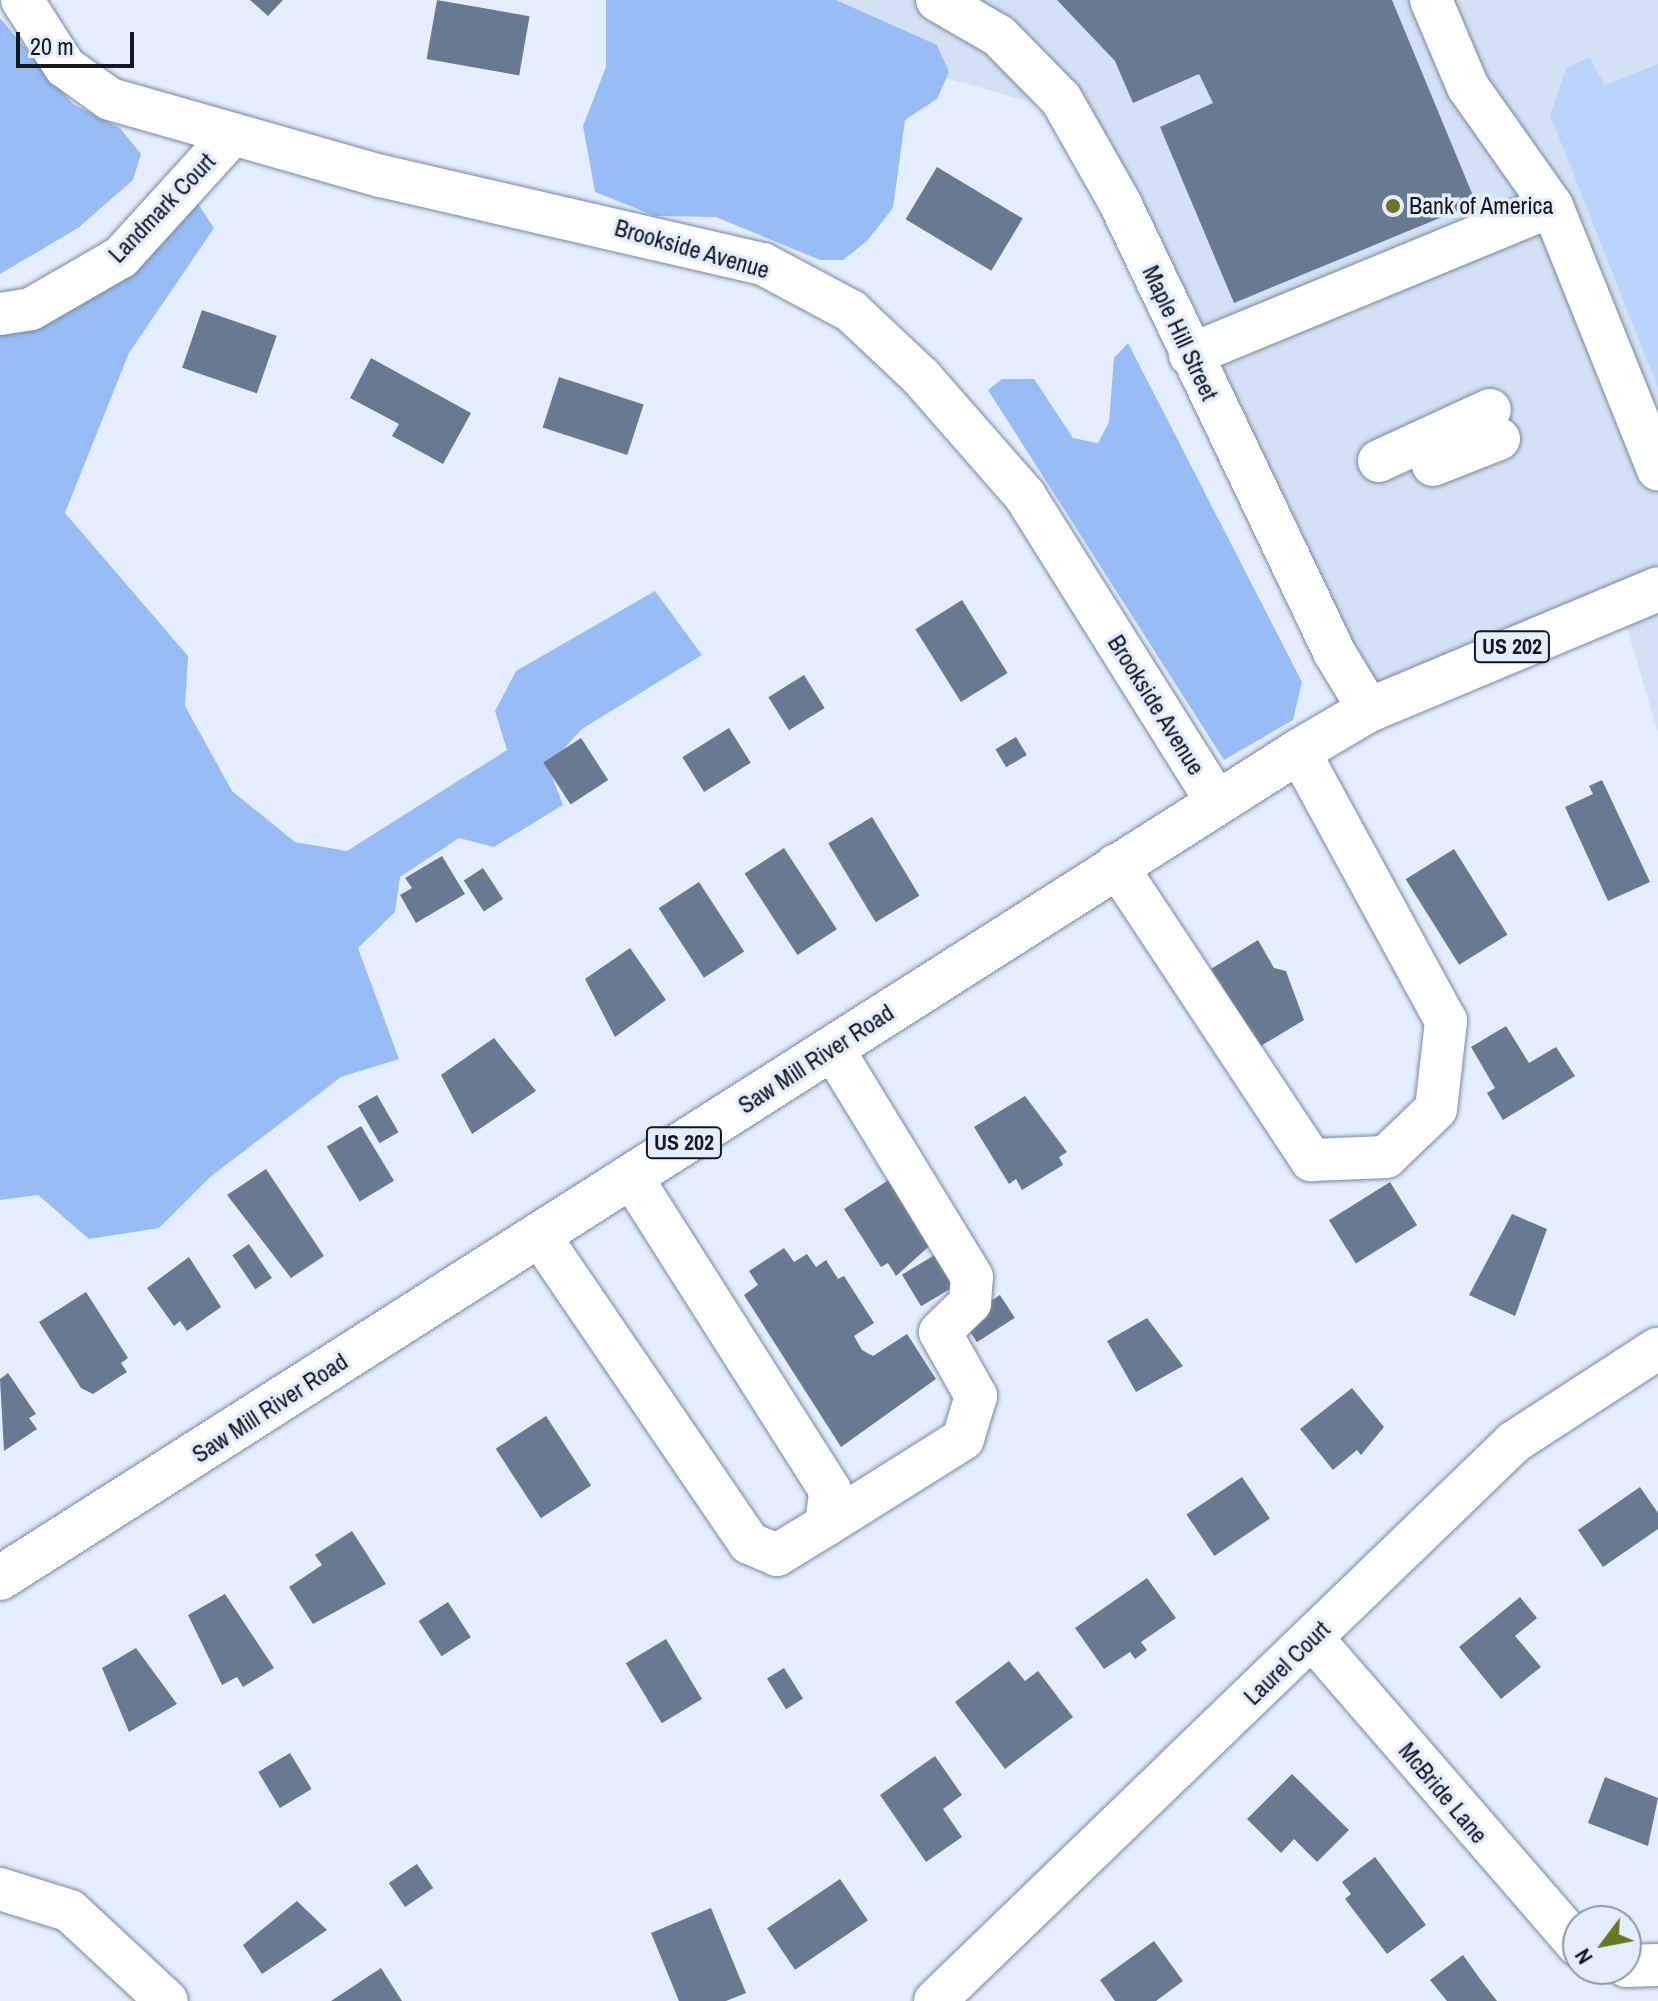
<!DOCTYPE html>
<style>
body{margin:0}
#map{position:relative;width:1658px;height:2001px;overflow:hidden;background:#e4eeff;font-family:"Archivo Narrow",sans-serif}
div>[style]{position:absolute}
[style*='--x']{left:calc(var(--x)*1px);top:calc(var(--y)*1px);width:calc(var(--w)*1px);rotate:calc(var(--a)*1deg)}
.built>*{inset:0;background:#d4e1f5}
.green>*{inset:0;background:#bad4fc}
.forest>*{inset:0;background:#98bcf5}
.building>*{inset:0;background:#697991;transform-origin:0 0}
.roads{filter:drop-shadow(0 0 2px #7888a0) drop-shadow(0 0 2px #7888a0)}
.minor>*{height:42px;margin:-21px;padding:0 21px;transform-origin:21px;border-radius:21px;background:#fff}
.highway>*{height:44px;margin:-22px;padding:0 22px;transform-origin:22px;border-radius:22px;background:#fff}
.dots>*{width:22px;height:22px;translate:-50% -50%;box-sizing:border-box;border:4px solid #e4eeff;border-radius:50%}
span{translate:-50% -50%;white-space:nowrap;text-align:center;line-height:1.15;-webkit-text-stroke:7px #e4eeff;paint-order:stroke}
.shield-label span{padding:2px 6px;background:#e4eeff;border:2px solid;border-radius:6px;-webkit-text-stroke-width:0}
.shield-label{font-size:22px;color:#121721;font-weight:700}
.poi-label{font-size:24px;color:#121721}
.left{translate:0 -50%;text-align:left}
.street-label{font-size:24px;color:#121721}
.north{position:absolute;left:1562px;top:1905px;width:80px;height:80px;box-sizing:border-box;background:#e4eeff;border:2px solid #9098a6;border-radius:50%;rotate:238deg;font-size:22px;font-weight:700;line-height:32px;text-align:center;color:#121721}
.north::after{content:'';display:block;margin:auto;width:28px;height:36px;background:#697622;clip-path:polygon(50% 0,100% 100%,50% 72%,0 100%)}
.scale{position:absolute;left:16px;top:32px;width:118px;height:36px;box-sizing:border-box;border:4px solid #121721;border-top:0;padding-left:10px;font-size:24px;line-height:28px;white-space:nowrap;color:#121721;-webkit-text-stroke:6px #e4eeff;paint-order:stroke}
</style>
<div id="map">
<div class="built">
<div style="clip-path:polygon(748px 0,1658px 0,1658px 733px,1622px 611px,1369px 710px,1061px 111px,870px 56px)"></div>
</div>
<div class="green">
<div style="clip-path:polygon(1589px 57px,1605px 85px,1658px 64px,1658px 388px,1550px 115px,1566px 69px)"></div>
</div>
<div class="forest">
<div style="clip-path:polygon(606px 0,836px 0,937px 45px,949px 72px,937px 99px,905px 120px,893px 208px,867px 241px,843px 260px,820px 260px,716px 217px,655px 216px,595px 192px,583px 126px,606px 67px)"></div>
<div style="clip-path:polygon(0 18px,73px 104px,120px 128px,141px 154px,133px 180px,78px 228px,0 274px)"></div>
<div style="clip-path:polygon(196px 201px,214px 228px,129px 353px,65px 513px,188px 656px,185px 706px,232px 791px,295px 842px,347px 851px,507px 750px,495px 711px,516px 671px,655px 591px,702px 655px,582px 729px,548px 766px,563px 805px,494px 847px,459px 838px,400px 877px,395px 912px,358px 948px,399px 1059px,341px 1077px,210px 1177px,159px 1228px,89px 1239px,38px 1195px,0 1200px,0 334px)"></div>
<div style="clip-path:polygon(1128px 343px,1302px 682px,1293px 720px,1224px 760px,988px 390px,1002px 379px,1034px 379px,1073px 438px,1098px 443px,1109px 422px,1114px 358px)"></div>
</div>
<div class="building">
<div style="clip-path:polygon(250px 0,283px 0,268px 16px)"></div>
<div style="left:437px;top:0;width:94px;height:60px;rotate:10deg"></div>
<div style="clip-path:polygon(1057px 0,1392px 0,1476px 203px,1234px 303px,1160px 127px,1213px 103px,1199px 74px,1133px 103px,1115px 61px)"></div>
<div style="left:937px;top:167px;width:100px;height:61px;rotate:31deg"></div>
<div style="left:202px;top:310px;width:79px;height:61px;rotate:19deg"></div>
<div style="clip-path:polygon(371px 358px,471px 413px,443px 464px,392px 436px,399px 424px,350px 398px)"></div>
<div style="left:559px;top:377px;width:89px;height:53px;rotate:18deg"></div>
<div style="left:962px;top:600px;width:86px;height:55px;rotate:58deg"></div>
<div style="left:804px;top:675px;width:39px;height:42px;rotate:58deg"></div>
<div style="left:729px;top:728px;width:41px;height:55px;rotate:58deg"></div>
<div style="left:1016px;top:737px;width:21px;height:24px;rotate:59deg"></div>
<div style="left:581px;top:738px;width:50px;height:45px;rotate:57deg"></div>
<div style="clip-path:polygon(1602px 780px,1650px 882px,1608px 901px,1565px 807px,1593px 794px,1589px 786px)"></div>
<div style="left:872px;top:817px;width:92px;height:51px;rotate:59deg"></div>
<div style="left:784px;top:848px;width:97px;height:47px;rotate:57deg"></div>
<div style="left:1454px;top:849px;width:101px;height:57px;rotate:58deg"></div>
<div style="clip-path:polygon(442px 856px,465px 894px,416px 923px,400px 895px,412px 888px,405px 878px)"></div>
<div style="left:483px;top:868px;width:37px;height:23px;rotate:57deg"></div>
<div style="left:699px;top:882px;width:83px;height:48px;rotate:57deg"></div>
<div style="clip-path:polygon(1258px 940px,1274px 968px,1286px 971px,1304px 1020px,1259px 1047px,1211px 969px)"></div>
<div style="clip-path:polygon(630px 948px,666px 1000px,615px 1037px,585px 979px)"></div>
<div style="clip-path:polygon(1506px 1026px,1529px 1063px,1556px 1047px,1575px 1076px,1503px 1120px,1487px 1093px,1495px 1088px,1471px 1047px)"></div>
<div style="clip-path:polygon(494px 1038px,536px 1091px,472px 1134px,441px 1075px)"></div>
<div style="left:377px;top:1095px;width:43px;height:22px;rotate:60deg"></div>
<div style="clip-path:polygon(1025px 1096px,1067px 1152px,1059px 1157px,1063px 1165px,1022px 1190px,1016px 1179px,1009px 1184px,974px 1127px)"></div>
<div style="left:361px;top:1126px;width:64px;height:40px;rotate:59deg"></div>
<div style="clip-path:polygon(266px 1169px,324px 1256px,291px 1278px,227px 1195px)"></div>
<div style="clip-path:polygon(895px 1176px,936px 1240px,896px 1276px,888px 1263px,881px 1267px,844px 1209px)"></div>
<div style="left:1390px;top:1182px;width:51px;height:72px;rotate:58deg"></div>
<div style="clip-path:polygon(1512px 1214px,1547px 1229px,1515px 1316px,1469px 1295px)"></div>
<div style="left:249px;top:1244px;width:41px;height:20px;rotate:56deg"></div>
<div style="clip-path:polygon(784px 1248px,794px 1262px,807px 1254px,816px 1267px,826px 1260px,838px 1279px,844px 1276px,874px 1323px,854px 1336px,862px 1350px,873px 1356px,907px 1334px,936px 1379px,841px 1447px,744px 1295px,758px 1285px,749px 1271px)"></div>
<div style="left:938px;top:1253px;width:37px;height:42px;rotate:59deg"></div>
<div style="clip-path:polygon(189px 1257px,221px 1307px,187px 1331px,180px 1321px,174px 1326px,147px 1288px)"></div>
<div style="clip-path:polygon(86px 1292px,128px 1358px,121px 1363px,127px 1372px,93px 1394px,81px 1388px,39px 1322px)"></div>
<div style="left:1000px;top:1295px;width:27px;height:45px;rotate:57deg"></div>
<div style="clip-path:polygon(1147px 1318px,1183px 1366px,1136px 1392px,1107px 1341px)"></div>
<div style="clip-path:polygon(8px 1373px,36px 1414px,29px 1418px,37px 1429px,4px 1451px,0 1379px)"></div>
<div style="clip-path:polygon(1352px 1388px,1384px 1427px,1361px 1455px,1357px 1450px,1333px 1470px,1300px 1429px)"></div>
<div style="left:546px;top:1416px;width:83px;height:60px;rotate:57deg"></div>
<div style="left:1242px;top:1477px;width:50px;height:67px;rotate:56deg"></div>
<div style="clip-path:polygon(1640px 1487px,1658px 1513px,1658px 1529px,1603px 1567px,1578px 1530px)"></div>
<div style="clip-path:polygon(352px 1531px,386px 1584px,313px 1624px,289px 1587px,322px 1565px,315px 1555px)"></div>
<div style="clip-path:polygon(1147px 1578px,1176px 1618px,1141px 1642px,1147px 1650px,1135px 1659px,1130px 1652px,1104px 1669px,1075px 1628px)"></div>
<div style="clip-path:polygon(225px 1594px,274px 1668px,243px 1687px,237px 1677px,222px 1685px,188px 1615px)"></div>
<div style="clip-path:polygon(1520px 1597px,1537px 1618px,1515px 1636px,1541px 1667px,1501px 1699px,1459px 1647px)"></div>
<div style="left:448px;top:1602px;width:42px;height:35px;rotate:57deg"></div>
<div style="left:666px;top:1639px;width:70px;height:47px;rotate:59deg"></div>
<div style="clip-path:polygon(136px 1648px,177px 1704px,129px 1732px,102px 1668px)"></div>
<div style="clip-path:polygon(1009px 1661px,1025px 1681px,1038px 1671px,1073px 1717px,1005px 1769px,955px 1702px)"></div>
<div style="left:784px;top:1668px;width:36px;height:20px;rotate:58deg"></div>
<div style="left:290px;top:1753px;width:42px;height:37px;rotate:59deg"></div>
<div style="clip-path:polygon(935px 1756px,962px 1795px,943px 1809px,962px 1837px,926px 1862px,880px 1795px)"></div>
<div style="clip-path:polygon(1292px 1774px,1349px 1830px,1317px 1862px,1294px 1839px,1281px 1853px,1247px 1819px)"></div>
<div style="clip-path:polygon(1605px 1777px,1658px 1798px,1648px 1846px,1588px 1823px)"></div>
<div style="clip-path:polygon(1375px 1857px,1426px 1925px,1387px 1954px,1345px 1899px,1351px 1894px,1342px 1882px)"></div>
<div style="left:417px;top:1864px;width:29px;height:34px;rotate:56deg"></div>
<div style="left:840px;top:1879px;width:50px;height:88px;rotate:56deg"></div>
<div style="clip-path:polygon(297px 1901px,327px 1930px,262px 1974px,243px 1945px)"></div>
<div style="clip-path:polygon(711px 1908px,746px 1993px,726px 2001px,679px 2001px,651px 1933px)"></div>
<div style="clip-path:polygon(1154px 1941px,1183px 1981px,1156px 2001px,1115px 2001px,1100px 1980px)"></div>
<div style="clip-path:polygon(1463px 1955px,1480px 1979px,1497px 2001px,1447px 2001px,1430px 1980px)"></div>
<div style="clip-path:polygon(381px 1968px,402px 2001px,331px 2001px)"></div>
</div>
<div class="roads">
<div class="minor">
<div style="--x:22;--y:0;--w:80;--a:57.3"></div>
<div style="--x:65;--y:67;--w:55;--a:35.4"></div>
<div style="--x:110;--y:99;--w:282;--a:15.9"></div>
<div style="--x:381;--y:176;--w:392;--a:13"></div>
<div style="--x:763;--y:264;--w:100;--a:28.1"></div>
<div style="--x:851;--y:311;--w:96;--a:43.3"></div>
<div style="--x:921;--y:377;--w:158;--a:48.8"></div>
<div style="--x:1025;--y:496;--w:360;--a:57.9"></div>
<div style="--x:937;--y:0;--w:72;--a:30.1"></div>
<div style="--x:999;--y:36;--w:88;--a:45.5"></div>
<div style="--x:1061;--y:99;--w:120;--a:60.4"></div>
<div style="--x:1120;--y:203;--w:497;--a:64.5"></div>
<div style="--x:1334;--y:652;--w:68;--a:58.9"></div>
<div style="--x:1431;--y:0;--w:95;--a:67"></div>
<div style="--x:1468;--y:87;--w:146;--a:54.8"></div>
<div style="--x:1552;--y:206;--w:284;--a:68.1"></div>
<div style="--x:0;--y:314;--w:31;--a:-9"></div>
<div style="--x:31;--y:309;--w:104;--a:-30"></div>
<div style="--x:121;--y:257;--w:166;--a:-47.7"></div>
<div style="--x:1190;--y:355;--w:391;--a:-22.4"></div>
<div style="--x:1379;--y:461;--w:122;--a:-24.7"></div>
<div style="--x:1433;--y:465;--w:71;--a:-21.5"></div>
<div style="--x:1116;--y:865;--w:354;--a:56.5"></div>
<div style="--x:1311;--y:1160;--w:75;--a:-2.3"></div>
<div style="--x:1386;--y:1157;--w:69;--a:-43.8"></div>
<div style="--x:1436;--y:1109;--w:89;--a:-83.5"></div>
<div style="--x:1446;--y:1021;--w:307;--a:-118.6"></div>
<div style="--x:539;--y:1235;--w:373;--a:55.7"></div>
<div style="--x:749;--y:1543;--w:30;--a:23"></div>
<div style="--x:777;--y:1555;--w:57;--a:-31.5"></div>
<div style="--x:826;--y:1525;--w:35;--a:-83"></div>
<div style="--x:830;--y:1490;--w:371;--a:-122.4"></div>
<div style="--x:826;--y:1525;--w:162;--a:-32.1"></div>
<div style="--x:963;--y:1439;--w:45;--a:-73.2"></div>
<div style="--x:976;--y:1396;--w:73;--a:-119.4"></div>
<div style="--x:940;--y:1332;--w:42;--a:-44"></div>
<div style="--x:970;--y:1303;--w:26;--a:-86"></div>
<div style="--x:972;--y:1277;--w:268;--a:-121.4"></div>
<div style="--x:1312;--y:1638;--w:406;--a:49.1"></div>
<div style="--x:0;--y:1889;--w:73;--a:17.4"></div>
<div style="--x:70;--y:1911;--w:132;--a:42.9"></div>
<div style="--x:1626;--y:1966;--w:32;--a:-2"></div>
<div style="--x:935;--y:2001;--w:805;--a:-43.99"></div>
<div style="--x:1514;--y:1442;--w:171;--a:-33"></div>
</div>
<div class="highway">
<div style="--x:0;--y:1578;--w:1540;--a:-32.48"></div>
<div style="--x:1299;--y:751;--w:81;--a:-30.4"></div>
<div style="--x:1369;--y:710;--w:313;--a:-22.7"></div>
</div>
</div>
<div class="dots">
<div style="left:1393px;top:206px;background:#697622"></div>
</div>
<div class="shield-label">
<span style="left:1512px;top:647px">US 202</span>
<span style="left:684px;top:1143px">US 202</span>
</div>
<div class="poi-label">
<span class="left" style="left:1409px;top:206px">Bank of America</span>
</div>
<div class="street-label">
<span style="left:162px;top:208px;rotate:-46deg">Landmark Court</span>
<span style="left:692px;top:249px;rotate:16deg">Brookside Avenue</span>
<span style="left:1180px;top:333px;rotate:65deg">Maple Hill Street</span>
<span style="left:1156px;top:705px;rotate:58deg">Brookside Avenue</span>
<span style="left:816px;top:1059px;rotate:-33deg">Saw Mill River Road</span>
<span style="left:270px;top:1408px;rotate:-33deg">Saw Mill River Road</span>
<span style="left:1287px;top:1663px;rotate:-44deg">Laurel Court</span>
<span style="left:1443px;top:1793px;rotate:50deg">McBride Lane</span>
</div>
<div class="north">N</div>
<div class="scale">20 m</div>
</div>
